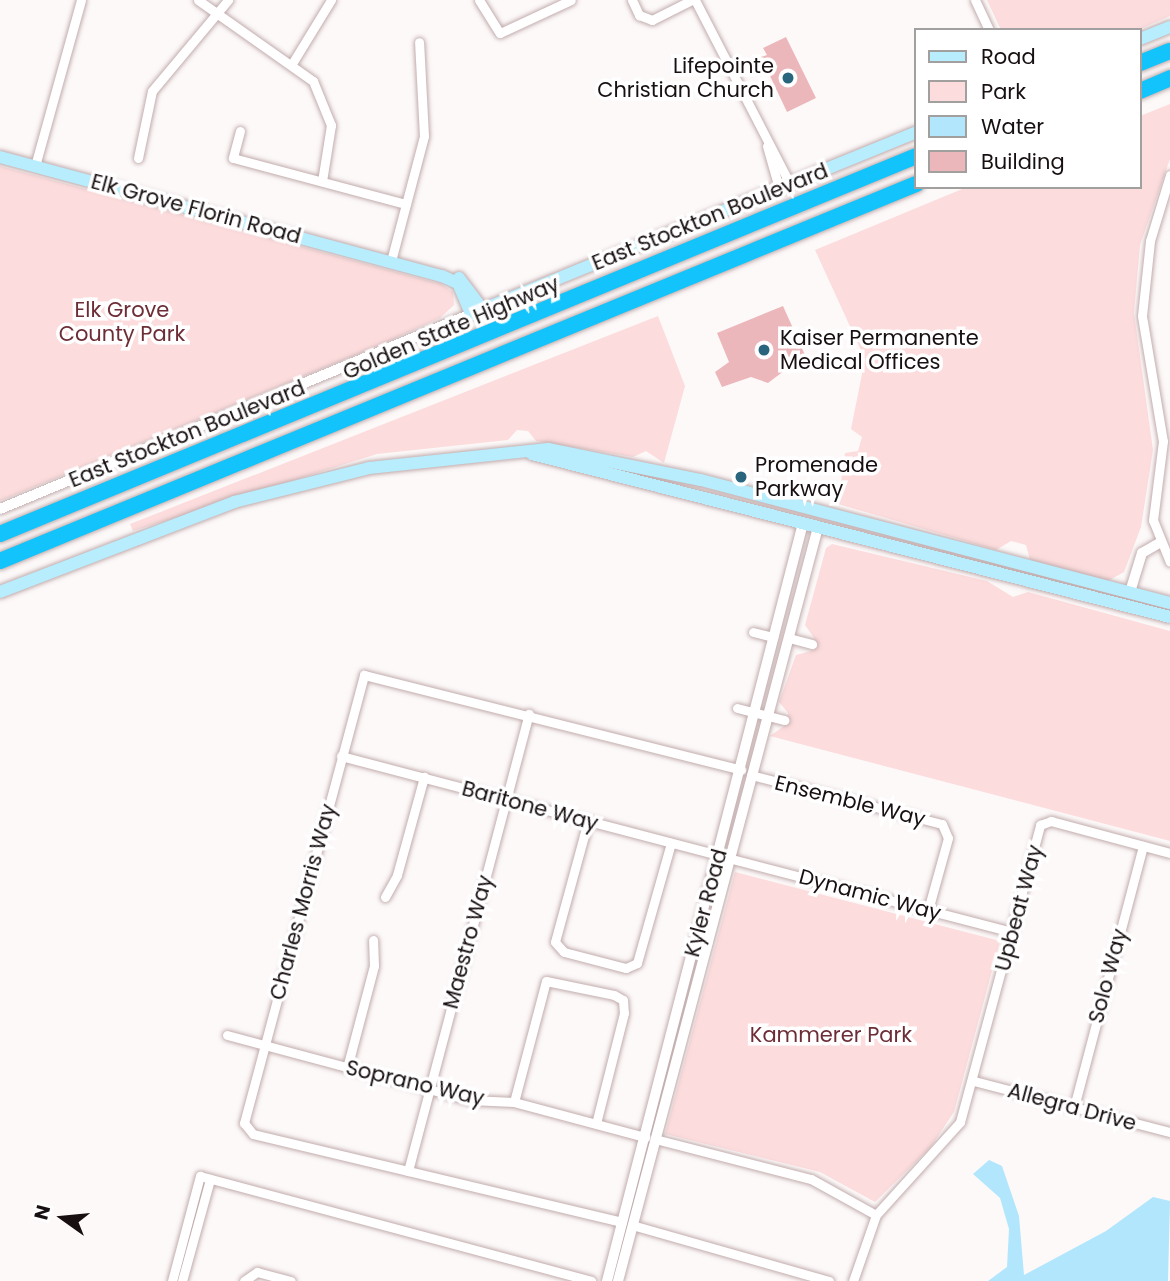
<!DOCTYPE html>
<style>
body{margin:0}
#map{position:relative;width:1170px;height:1281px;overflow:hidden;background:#fdf9f9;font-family:Poppins,sans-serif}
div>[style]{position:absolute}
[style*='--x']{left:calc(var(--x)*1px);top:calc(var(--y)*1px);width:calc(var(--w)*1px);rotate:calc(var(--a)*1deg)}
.green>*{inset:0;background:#fcdcdd}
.water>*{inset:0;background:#b2e6fd}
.building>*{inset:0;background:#ecb7bb}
.roads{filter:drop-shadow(0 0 2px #c2acad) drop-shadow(0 0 2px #c2acad)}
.minor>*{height:9px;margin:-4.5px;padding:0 4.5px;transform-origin:4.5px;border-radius:4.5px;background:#fff}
.tertiary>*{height:10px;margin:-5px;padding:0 5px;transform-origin:5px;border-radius:5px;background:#fff}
.secondary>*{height:12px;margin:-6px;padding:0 6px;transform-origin:6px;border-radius:6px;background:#b8edfe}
.motorway>*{height:16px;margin:-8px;padding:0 8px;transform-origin:8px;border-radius:8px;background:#12c4fb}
.dots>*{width:19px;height:19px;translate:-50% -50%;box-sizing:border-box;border:4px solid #fff;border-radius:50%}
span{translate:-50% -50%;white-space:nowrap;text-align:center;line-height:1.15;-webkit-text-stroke:7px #fff;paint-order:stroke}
.poi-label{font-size:21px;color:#170f10}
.right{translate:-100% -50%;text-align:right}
.left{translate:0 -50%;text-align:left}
.street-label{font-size:21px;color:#170f10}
.park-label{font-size:21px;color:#6d2d36}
.legend{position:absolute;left:914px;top:28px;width:228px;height:161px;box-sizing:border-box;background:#fff;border:2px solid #a29f9f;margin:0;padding:9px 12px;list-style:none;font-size:21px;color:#170f10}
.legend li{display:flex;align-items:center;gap:14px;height:35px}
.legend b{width:35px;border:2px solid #a29f9f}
.north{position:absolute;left:28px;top:1183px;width:70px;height:70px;-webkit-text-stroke:5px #fff;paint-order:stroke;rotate:285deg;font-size:19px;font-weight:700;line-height:28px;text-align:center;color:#170f10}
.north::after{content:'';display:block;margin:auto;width:24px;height:32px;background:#170f10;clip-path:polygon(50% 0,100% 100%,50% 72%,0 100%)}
</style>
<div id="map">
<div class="green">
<div style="clip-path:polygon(987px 0,1170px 0,1170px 16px,1138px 30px,1001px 30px)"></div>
<div style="clip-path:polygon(1170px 104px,1170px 159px,1140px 245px,1134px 313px,1153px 450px,1141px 527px,1124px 572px,1106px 582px,1030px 560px,1026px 545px,1011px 541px,996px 550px,838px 504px,845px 453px,858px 451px,862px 437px,851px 429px,865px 359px,815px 250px,967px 187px,1140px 187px,1140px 116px)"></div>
<div style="clip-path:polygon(0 166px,441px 284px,453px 292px,454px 305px,440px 318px,382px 344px,0 501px)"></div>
<div style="clip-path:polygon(658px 316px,685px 386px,664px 463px,646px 451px,633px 457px,536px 441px,528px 431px,517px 430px,508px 440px,377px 454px,133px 531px,130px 524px)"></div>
<div style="clip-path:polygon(832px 544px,987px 581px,1013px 597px,1028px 592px,1170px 631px,1170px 841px,770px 736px,784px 726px,788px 713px,779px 702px,796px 655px,811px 651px,814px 638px,805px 625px,826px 548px)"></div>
<div style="clip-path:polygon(735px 872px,1000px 941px,954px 1112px,930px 1148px,875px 1202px,820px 1172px,665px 1134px)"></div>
</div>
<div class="water">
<div style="clip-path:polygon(989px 1160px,1002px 1166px,1019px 1216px,1024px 1275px,1106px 1231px,1153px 1197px,1170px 1201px,1168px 1281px,988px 1281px,1007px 1267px,1009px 1229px,1000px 1198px,973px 1174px)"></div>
</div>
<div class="building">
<div style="clip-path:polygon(786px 37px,816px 98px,787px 112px,761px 57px,767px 55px,763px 48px)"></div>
<div style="clip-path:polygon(783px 306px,805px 355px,768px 383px,751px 377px,722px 387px,715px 372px,729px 362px,717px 333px)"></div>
</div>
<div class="roads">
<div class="minor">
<div style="--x:198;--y:0;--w:141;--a:35.2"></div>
<div style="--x:313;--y:81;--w:48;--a:67.8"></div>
<div style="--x:331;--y:125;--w:57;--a:99.1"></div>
<div style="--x:479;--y:0;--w:39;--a:58"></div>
<div style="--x:500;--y:33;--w:78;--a:-24.9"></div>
<div style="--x:632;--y:0;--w:17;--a:65"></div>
<div style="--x:639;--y:15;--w:14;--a:21"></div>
<div style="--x:652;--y:20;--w:45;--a:-26.6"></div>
<div style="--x:695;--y:0;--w:207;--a:62.7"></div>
<div style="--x:975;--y:0;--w:33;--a:65"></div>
<div style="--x:293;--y:62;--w:73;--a:-58.5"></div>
<div style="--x:240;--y:131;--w:28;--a:105"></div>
<div style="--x:233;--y:158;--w:179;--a:14.9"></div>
<div style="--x:767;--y:146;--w:44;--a:74.1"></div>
<div style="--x:138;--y:158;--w:68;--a:-78.2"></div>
<div style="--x:152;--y:91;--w:119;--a:-50.1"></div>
<div style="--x:35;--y:166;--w:172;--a:-74.5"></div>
<div style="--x:1170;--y:175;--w:69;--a:106.9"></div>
<div style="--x:1150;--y:241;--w:75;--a:96.1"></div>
<div style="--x:1142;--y:316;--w:127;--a:80.5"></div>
<div style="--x:1163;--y:441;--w:80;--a:97.2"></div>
<div style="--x:1153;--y:520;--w:45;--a:68"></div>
<div style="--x:391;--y:261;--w:129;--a:-75.2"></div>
<div style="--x:424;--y:136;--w:94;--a:-93"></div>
<div style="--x:753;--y:632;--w:21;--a:14"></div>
<div style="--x:789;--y:638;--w:24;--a:15"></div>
<div style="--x:737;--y:708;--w:49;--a:14.3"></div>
<div style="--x:341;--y:756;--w:391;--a:14.7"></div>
<div style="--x:751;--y:775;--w:197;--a:14.4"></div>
<div style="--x:942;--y:824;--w:15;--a:67"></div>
<div style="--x:948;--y:838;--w:75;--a:105.5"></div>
<div style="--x:588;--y:821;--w:125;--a:105.3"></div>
<div style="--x:555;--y:942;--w:13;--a:48"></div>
<div style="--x:564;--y:952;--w:64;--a:14.5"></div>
<div style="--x:626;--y:968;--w:12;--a:-24"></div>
<div style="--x:637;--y:963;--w:125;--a:-74.2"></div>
<div style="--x:728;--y:858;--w:293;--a:14.6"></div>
<div style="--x:385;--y:897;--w:25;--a:-61"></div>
<div style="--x:397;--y:875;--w:102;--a:-74.6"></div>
<div style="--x:227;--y:1035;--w:252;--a:15"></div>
<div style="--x:470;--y:1100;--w:44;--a:2.6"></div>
<div style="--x:514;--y:1102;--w:136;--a:15"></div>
<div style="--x:347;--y:1068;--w:106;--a:-75.2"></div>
<div style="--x:374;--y:966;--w:26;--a:-92"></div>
<div style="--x:974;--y:1081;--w:203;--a:14.6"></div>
<div style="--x:514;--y:1102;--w:125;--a:-75.2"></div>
<div style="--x:546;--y:981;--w:69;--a:11.6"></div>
<div style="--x:614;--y:995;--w:10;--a:29"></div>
<div style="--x:623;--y:1000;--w:13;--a:86"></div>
<div style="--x:624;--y:1013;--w:114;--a:104.2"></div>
<div style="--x:1074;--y:1107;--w:270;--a:-75.2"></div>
<div style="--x:655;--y:1139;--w:161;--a:14.4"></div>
<div style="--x:811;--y:1179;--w:74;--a:29"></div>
<div style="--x:408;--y:1171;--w:473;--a:-75.2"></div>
<div style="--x:622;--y:1222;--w:379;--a:-166.6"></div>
<div style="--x:253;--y:1134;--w:14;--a:-129"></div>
<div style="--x:244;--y:1123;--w:464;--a:-75"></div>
<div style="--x:364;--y:675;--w:389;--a:14.1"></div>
<div style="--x:632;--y:1225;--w:205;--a:15.9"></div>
<div style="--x:172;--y:1281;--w:109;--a:-75.1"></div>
<div style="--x:200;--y:1176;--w:405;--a:15"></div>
<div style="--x:182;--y:1281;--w:106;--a:-74.6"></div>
<div style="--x:244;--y:1281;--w:16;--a:-35"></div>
<div style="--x:257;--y:1272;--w:35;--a:15"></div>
<div style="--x:853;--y:1281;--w:70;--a:-70.8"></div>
<div style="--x:876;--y:1215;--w:125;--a:-47.9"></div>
<div style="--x:960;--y:1122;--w:308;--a:-74.9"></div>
<div style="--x:1040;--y:825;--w:12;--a:-20"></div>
<div style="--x:1051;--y:821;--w:123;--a:15.1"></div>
</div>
<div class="tertiary">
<div style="--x:0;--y:509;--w:510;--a:-22.49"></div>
<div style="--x:1130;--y:592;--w:41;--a:-72.9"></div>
<div style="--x:1142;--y:553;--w:20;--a:-30"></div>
<div style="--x:607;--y:1281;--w:783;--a:-75.5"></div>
<div style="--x:618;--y:1281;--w:780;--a:-75.14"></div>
</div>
<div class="secondary">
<div style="--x:1140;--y:39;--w:32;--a:-22"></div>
<div style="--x:0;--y:157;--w:458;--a:15.1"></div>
<div style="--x:442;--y:276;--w:17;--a:24"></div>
<div style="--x:458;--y:283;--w:34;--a:67"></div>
<div style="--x:471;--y:314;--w:481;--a:-22.2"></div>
<div style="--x:459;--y:278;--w:39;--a:53"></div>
<div style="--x:532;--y:454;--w:658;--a:14.33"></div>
<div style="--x:0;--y:592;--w:251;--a:-21"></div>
<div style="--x:234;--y:502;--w:139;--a:-14.1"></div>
<div style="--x:369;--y:468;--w:180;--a:-6.1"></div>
<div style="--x:548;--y:449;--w:156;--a:11.5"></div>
<div style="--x:701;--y:480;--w:485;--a:14.7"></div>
</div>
<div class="motorway">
<div style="--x:1140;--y:63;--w:32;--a:-22"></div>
<div style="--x:1140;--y:91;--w:33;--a:-23"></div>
<div style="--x:0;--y:534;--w:991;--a:-22.42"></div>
<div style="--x:0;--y:561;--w:991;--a:-22.37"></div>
</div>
</div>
<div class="dots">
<div style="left:788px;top:78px;background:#29657d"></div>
<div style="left:764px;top:350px;background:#29657d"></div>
<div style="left:741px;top:477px;background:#29657d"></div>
</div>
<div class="poi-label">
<span class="right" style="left:774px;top:78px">Lifepointe<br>Christian Church</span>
<span class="left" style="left:780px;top:350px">Kaiser Permanente<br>Medical Offices</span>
<span class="left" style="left:755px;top:477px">Promenade<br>Parkway</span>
</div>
<div class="street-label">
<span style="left:196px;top:209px;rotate:15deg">Elk Grove Florin Road</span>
<span style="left:710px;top:217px;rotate:-22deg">East Stockton Boulevard</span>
<span style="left:451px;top:328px;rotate:-23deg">Golden State Highway</span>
<span style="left:187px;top:434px;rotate:-22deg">East Stockton Boulevard</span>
<span style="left:850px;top:801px;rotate:14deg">Ensemble Way</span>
<span style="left:530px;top:806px;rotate:15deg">Baritone Way</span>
<span style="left:870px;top:895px;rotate:15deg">Dynamic Way</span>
<span style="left:303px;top:902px;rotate:-75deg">Charles Morris Way</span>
<span style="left:706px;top:903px;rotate:-75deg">Kyler Road</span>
<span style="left:1019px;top:908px;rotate:-75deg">Upbeat Way</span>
<span style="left:468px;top:942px;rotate:-75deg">Maestro Way</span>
<span style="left:1108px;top:976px;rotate:-75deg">Solo Way</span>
<span style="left:415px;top:1083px;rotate:13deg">Soprano Way</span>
<span style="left:1072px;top:1107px;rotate:15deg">Allegra Drive</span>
</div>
<div class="park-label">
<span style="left:122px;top:322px">Elk Grove<br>County Park</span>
<span style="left:831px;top:1035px">Kammerer Park</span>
</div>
<ul class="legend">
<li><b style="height:9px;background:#b8edfe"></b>Road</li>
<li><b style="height:19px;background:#fcdcdd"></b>Park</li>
<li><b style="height:19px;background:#b2e6fd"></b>Water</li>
<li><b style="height:19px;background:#ecb7bb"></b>Building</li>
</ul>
<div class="north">N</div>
</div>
